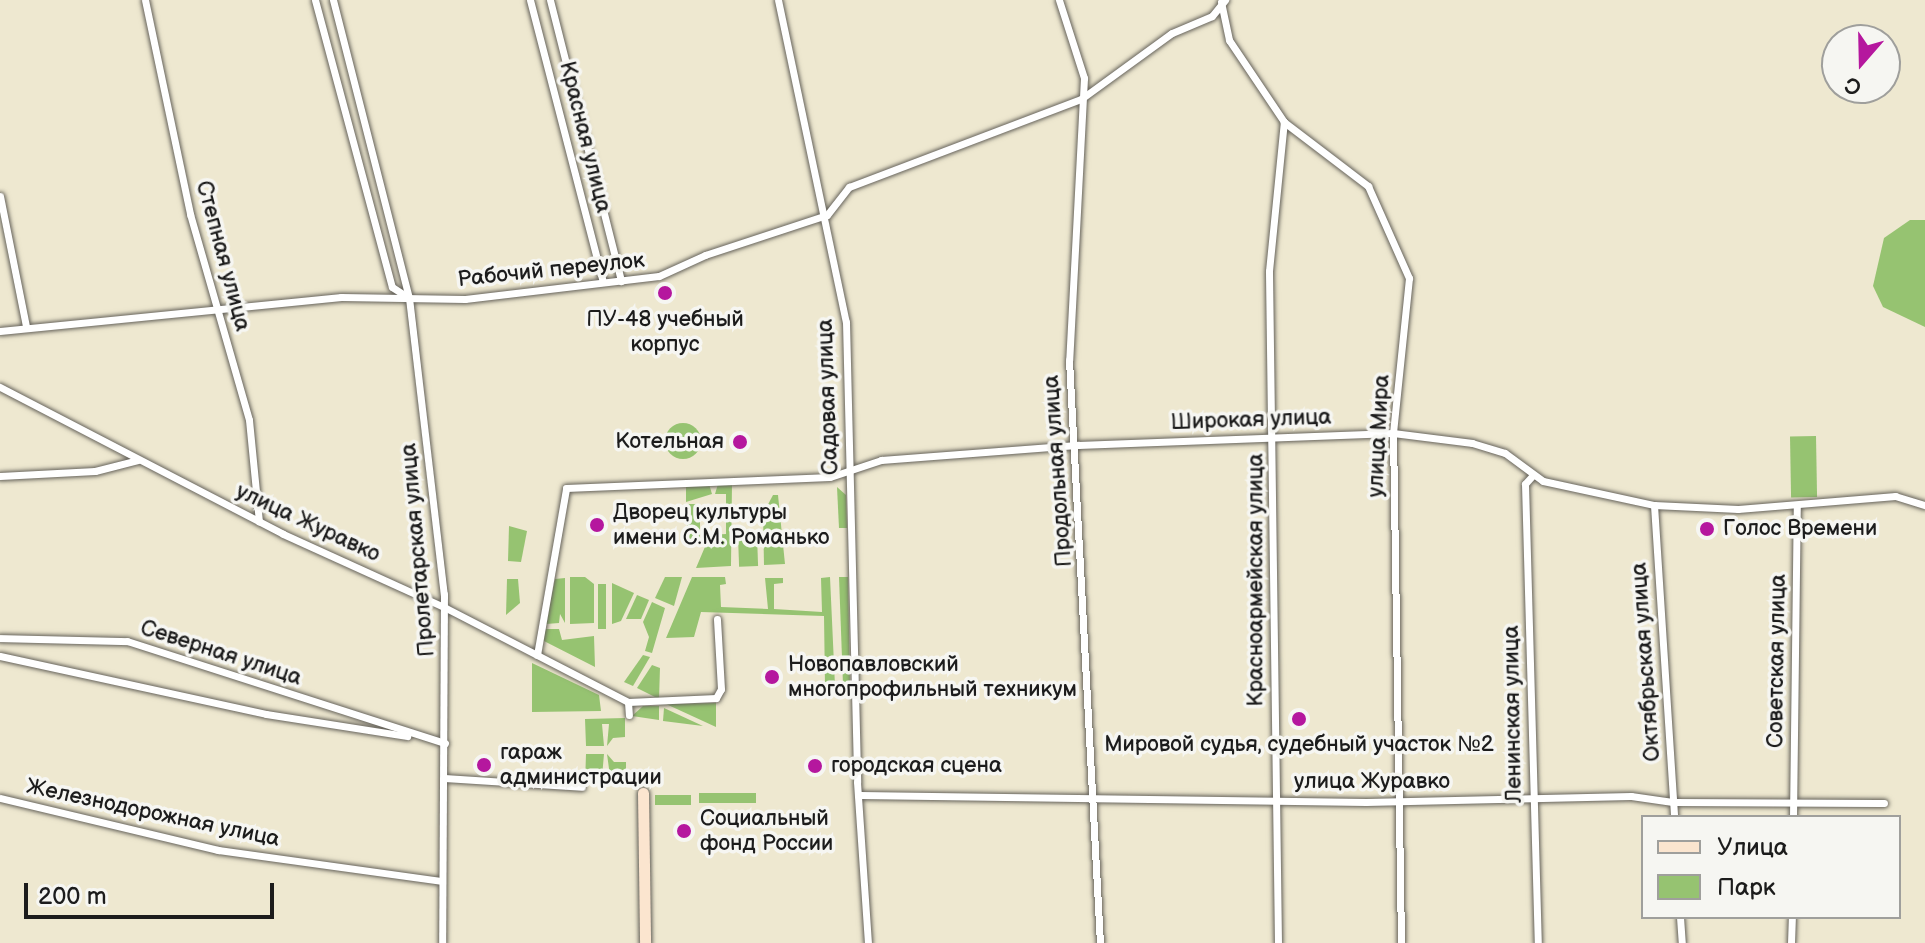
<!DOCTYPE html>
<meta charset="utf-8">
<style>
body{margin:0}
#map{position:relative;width:1925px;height:943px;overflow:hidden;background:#eee8d0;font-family:"Balsamiq Sans",sans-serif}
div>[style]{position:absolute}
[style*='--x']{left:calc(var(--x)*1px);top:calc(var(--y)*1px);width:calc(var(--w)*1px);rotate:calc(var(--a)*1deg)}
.green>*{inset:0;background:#96c371;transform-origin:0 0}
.round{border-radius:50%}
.roads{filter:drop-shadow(0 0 2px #66635b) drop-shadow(0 0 2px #66635b)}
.street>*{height:7px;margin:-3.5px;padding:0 3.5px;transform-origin:3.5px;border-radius:3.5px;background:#fff}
.secondary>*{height:11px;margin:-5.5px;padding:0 5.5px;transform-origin:5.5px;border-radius:5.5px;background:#fbe5cf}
.dots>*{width:22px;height:22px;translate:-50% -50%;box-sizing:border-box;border:4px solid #f6f6f2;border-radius:50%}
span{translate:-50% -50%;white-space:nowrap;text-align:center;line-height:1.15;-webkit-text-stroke:7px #f6f6f2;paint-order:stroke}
.street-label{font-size:22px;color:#1c1c1c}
.poi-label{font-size:22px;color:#1c1c1c}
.right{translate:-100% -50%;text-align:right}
.left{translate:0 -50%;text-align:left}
.legend{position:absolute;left:1641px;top:815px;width:260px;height:104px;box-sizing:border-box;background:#f6f6f2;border:2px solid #9f9f9c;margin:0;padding:10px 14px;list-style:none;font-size:24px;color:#1c1c1c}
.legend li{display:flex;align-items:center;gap:16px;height:40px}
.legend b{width:40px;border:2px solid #9f9f9c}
.north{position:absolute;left:1821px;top:24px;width:80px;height:80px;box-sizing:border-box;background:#f6f6f2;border:2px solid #9f9f9c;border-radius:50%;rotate:200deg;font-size:22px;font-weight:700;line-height:32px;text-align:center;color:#1c1c1c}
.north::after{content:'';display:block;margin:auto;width:28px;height:36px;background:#b5179e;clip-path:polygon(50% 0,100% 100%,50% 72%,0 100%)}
.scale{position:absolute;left:24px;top:883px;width:250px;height:36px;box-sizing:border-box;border:4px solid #1c1c1c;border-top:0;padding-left:10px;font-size:24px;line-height:28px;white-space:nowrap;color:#1c1c1c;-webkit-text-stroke:6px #f6f6f2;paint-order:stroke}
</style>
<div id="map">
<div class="green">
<div style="clip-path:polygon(1910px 220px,1925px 220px,1925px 327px,1883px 307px,1873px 286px,1884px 238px)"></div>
<div class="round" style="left:665px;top:423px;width:36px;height:36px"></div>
<div style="left:1816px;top:436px;width:61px;height:26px;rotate:89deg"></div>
<div style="clip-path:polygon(709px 484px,712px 494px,686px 502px,686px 487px)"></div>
<div style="clip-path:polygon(718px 484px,732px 484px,731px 566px,696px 568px,710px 535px,726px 534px,726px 494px,715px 494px)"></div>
<div style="clip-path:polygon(837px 487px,846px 495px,847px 528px,839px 528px)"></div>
<div style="clip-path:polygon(773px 495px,778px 495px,785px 564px,764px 565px,763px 514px)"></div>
<div style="left:687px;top:504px;width:13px;height:39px"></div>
<div style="clip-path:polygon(509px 526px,527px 531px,521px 562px,508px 561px)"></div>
<div style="left:757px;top:535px;width:31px;height:19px;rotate:88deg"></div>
<div style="clip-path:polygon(570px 577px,585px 577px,594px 584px,594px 623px,570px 624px)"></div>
<div style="clip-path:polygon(665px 577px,682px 577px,674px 606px,655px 598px)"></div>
<div style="clip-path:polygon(692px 577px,725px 577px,726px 584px,720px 585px,721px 607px,768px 609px,765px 578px,783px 578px,783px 583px,774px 584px,774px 609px,822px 612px,821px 578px,830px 577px,835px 686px,825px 686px,824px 616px,701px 612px,694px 637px,666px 638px)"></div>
<div style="clip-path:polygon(839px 577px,848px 577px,850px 685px,843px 685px)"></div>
<div style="clip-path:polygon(565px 578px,565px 623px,560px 614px,559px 623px,546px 624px,555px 579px)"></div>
<div style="clip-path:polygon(507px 579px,518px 579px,520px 603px,506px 615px)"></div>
<div style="clip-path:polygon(612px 583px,634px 593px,621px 621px,612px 624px)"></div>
<div style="left:598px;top:584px;width:8px;height:45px"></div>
<div style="clip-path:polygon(637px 595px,649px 600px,641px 619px,626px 619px)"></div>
<div style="clip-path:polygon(652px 602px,665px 608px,652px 653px,645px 651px,649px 637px,643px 622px)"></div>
<div style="clip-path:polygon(543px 629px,559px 629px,562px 640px,594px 636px,595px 667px,542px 640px)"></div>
<div style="clip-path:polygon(643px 655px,650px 657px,633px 686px,624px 682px)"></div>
<div style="clip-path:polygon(532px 663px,599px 695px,601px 711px,532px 712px)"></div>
<div style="clip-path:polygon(652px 665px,660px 668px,659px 699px,637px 688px)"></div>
<div style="clip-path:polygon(716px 703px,716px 727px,666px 704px)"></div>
<div style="clip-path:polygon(643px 706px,659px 706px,659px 720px,632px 716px)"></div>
<div style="clip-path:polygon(664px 708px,703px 726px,663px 721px)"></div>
<div style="clip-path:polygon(625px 718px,625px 737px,613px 738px,607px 746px,609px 724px,602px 724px,604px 746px,586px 746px,585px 719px)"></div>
<div style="clip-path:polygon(586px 754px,604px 754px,602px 777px,610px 776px,607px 754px,614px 762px,626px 762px,626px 784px,585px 784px)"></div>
<div style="left:756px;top:793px;width:10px;height:57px;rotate:90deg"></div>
<div style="left:655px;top:795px;width:36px;height:10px"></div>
</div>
<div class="roads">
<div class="street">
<div style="--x:145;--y:0;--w:219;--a:78.1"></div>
<div style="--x:190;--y:214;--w:214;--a:74"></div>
<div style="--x:249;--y:420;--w:102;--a:84.4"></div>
<div style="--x:315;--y:0;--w:297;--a:75"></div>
<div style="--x:392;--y:287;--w:20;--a:33"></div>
<div style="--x:409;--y:298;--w:308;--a:-104.3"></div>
<div style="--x:530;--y:0;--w:291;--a:75.5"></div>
<div style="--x:550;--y:0;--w:290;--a:75.8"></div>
<div style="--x:778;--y:0;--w:329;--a:78.1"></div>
<div style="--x:846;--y:322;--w:460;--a:88.6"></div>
<div style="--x:857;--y:782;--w:161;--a:86.1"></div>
<div style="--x:1059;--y:0;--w:82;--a:72.2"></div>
<div style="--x:1084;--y:78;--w:282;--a:93"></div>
<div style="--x:1069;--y:360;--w:584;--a:86.96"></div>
<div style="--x:1221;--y:2;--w:39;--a:78"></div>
<div style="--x:1229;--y:40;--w:99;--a:56.1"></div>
<div style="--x:1284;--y:122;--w:106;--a:37.3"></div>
<div style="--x:1368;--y:186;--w:101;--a:66"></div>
<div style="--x:1409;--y:278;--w:156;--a:95.9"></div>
<div style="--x:1393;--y:433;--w:510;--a:89.1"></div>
<div style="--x:0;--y:196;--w:133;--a:78.7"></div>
<div style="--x:409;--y:298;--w:298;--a:83.3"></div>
<div style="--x:444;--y:594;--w:349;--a:90.3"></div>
<div style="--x:0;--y:331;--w:343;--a:-5.7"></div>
<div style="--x:341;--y:297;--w:124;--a:0.9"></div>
<div style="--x:465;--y:299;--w:195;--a:-6.8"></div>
<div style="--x:659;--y:276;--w:51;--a:-24.5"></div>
<div style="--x:705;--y:255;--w:128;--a:-18.2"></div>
<div style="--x:827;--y:215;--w:36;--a:-52"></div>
<div style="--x:849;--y:187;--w:248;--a:-20.8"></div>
<div style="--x:1081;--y:99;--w:112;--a:-36"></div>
<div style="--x:1172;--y:33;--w:43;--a:-23"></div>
<div style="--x:1212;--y:16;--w:21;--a:-51"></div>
<div style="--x:0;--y:387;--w:319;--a:27.4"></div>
<div style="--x:283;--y:534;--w:177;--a:24.4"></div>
<div style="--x:444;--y:607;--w:207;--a:27.3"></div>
<div style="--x:628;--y:702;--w:88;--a:-2.6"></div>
<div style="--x:716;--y:698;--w:10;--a:-61"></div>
<div style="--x:721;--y:689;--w:70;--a:-93.3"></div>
<div style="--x:1533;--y:475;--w:12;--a:132"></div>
<div style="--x:1525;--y:484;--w:459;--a:88.4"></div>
<div style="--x:0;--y:476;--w:95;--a:-3"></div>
<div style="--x:95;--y:471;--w:44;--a:-14.3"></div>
<div style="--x:1654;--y:505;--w:313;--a:86.3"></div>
<div style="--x:0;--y:638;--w:127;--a:1.4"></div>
<div style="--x:127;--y:641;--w:334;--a:17.8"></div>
<div style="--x:537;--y:655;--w:169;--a:-80.1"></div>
<div style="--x:566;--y:488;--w:264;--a:-2.4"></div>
<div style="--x:830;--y:477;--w:54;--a:-18.4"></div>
<div style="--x:881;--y:460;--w:198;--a:-4.4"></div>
<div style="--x:1078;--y:445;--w:315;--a:-2.2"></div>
<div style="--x:1393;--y:433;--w:80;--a:7.2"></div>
<div style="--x:1472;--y:443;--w:34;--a:17"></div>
<div style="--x:1505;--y:453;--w:47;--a:36.4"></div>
<div style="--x:1543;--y:481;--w:114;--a:12.2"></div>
<div style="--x:1654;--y:505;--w:84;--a:2.7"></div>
<div style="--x:1738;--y:509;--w:158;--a:-4.7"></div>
<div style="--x:1895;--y:496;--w:31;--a:17"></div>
<div style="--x:0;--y:656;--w:272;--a:12.3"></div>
<div style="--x:266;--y:714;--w:143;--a:8.9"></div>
<div style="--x:628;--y:702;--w:13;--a:86"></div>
<div style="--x:444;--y:778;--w:138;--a:3.7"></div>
<div style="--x:860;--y:795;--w:506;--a:0.79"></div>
<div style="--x:1366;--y:802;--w:265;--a:-1.3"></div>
<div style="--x:1631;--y:796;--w:42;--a:8.1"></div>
<div style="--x:1673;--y:802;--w:211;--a:0.3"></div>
<div style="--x:0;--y:798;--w:224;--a:13.4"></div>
<div style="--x:218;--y:850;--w:225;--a:7.9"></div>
<div style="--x:1793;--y:817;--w:312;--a:-89.3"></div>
<div style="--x:1680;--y:917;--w:26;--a:86"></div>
<div style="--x:1278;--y:943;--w:672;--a:-90.77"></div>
<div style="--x:1269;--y:271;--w:150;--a:-84.3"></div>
<div style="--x:1791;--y:943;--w:26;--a:-88"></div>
</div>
<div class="secondary">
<div style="--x:643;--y:793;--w:150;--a:89.2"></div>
</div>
</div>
<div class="dots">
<div style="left:665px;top:293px;background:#b5179e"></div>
<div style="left:740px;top:442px;background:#b5179e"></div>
<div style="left:597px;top:525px;background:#b5179e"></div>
<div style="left:1707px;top:529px;background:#b5179e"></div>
<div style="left:772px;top:677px;background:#b5179e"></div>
<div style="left:1299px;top:719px;background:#b5179e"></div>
<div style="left:484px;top:765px;background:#b5179e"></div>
<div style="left:815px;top:766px;background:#b5179e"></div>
<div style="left:684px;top:831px;background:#b5179e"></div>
</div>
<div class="street-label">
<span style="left:585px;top:137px;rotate:76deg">Красная улица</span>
<span style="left:223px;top:256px;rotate:75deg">Степная улица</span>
<span style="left:551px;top:270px;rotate:-6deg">Рабочий переулок</span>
<span style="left:828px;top:397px;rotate:-92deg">Садовая улица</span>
<span style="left:1251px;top:420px;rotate:-2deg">Широкая улица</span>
<span style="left:1379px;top:436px;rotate:-87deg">улица Мира</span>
<span style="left:1058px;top:471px;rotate:-94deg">Продольная улица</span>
<span style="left:308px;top:523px;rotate:25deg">улица Журавко</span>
<span style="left:418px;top:550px;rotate:-95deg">Пролетарская улица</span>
<span style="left:1256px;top:580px;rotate:-90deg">Красноармейская улица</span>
<span style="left:221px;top:653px;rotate:18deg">Северная улица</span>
<span style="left:1777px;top:661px;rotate:-89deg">Советская улица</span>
<span style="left:1646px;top:662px;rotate:-94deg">Октябрьская улица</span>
<span style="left:1513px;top:714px;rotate:-91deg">Ленинская улица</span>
<span style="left:1372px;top:782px">улица Журавко</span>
<span style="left:153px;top:813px;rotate:12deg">Железнодорожная улица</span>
</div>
<div class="poi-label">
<span style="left:665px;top:332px">ПУ-48 учебный<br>корпус</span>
<span class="right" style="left:724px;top:442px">Котельная</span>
<span class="left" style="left:613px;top:525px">Дворец культуры<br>имени С.М. Романько</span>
<span class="left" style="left:1723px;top:529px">Голос Времени</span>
<span class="left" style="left:788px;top:677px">Новопавловский<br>многопрофильный техникум</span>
<span style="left:1299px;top:745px">Мировой судья, судебный участок №2</span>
<span class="left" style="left:500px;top:765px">гараж<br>администрации</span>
<span class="left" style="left:831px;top:766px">городская сцена</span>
<span class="left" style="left:700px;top:831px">Социальный<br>фонд России</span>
</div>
<ul class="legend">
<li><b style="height:10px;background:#fbe5cf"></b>Улица</li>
<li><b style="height:22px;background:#96c371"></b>Парк</li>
</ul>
<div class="north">С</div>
<div class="scale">200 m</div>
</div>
